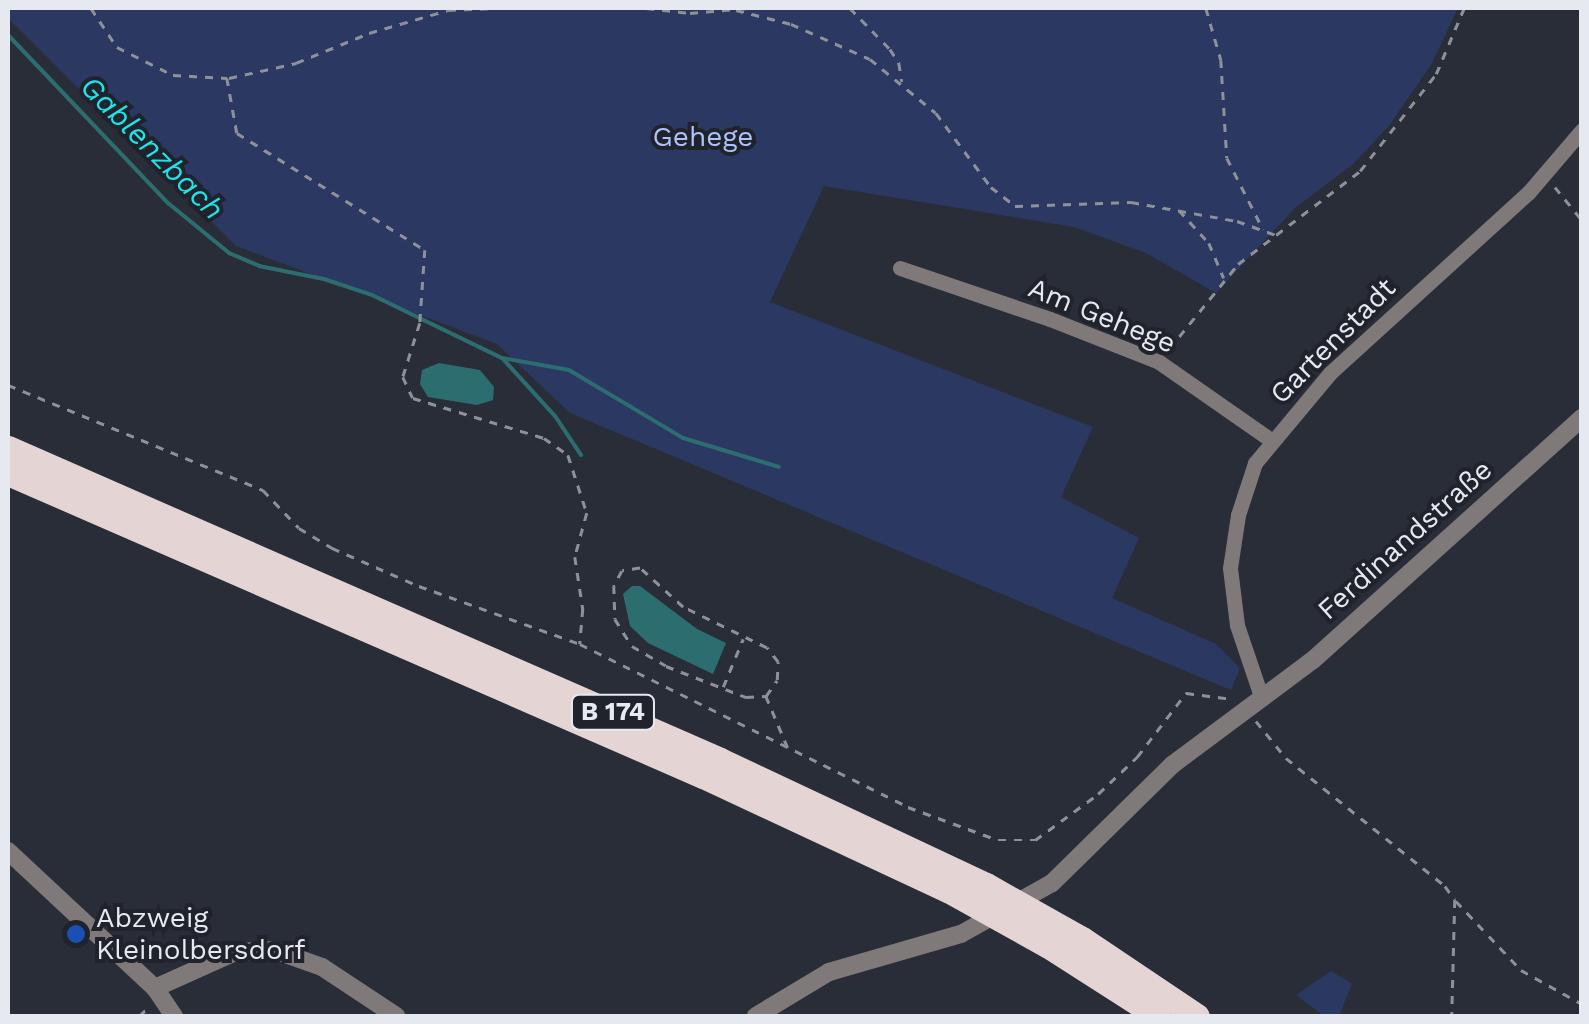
<!DOCTYPE html>
<meta charset="utf-8">
<style>
body{margin:0}
#map{position:relative;width:1589px;height:1024px;overflow:hidden;background:#292d37;font-family:"Work Sans",sans-serif}
div>[style]{position:absolute}
[style*='--x']{left:calc(var(--x)*1px);top:calc(var(--y)*1px);width:calc(var(--w)*1px);rotate:calc(var(--a)*1deg)}
.green>*{inset:0;background:#2b3862}
.water>*{inset:0;background:#2c6e70}
.stream>*{height:4px;margin:-2px;padding:0 2px;transform-origin:2px;border-radius:2px;background:#2c6e70}
.path>*{height:2.5px;margin-top:-1.25px;transform-origin:0;background:repeating-linear-gradient(90deg,#8e9199 0 8px,transparent 0 16px)}
.minor>*{height:15px;margin:-7.5px;padding:0 7.5px;transform-origin:7.5px;border-radius:7.5px;background:#807979}
.tertiary>*{height:18px;margin:-9px;padding:0 9px;transform-origin:9px;border-radius:9px;background:#807979}
.trunk>*{height:25px;margin:-12.5px;padding:0 12.5px;transform-origin:12.5px;border-radius:12.5px;background:#e4d5d4}
.dots>*{width:28px;height:28px;translate:-50% -50%;box-sizing:border-box;border:5px solid #20232c;border-radius:50%}
span{translate:-50% -50%;white-space:nowrap;text-align:center;line-height:1.15;-webkit-text-stroke:8px #20232c;paint-order:stroke}
.shield-label span{padding:2px 8px;background:#20232c;border:2px solid;border-radius:8px;-webkit-text-stroke-width:0}
.shield-label{font-size:25px;color:#e6e9ef;font-weight:700}
.park-label{font-size:28px;color:#adc1fa}
.street-label{font-size:28px;color:#e6e9ef}
.poi-label{font-size:28px;color:#e6e9ef}
.left{translate:0 -50%;text-align:left}
.water-label{font-size:30px;color:#1de5ec;font-style:italic}
.frame{position:absolute;inset:0;border:10px solid #e6e9ef;pointer-events:none}
</style>
<div id="map">
<div class="green">
<div style="clip-path:polygon(8px 8px,1458px 8px,1431px 65px,1389px 126px,1353px 164px,1295px 208px,1216px 293px,1146px 253px,1074px 227px,824px 186px,770px 302px,1093px 427px,1061px 497px,1139px 538px,1112px 598px,1216px 644px,1240px 668px,1231px 690px,570px 413px,497px 344px,236px 246px,8px 18px)"></div>
<div style="clip-path:polygon(1331px 971px,1352px 984px,1339px 1016px,1324px 1016px,1296px 995px)"></div>
</div>
<div class="water">
<div style="clip-path:polygon(439px 363px,480px 370px,494px 387px,493px 400px,477px 405px,428px 397px,420px 384px,422px 370px)"></div>
<div style="clip-path:polygon(632px 586px,640px 586px,697px 629px,726px 643px,713px 674px,648px 643px,630px 626px,623px 594px)"></div>
</div>
<div class="stream">
<div style="--x:8;--y:35;--w:232;--a:46.4"></div>
<div style="--x:168;--y:203;--w:79;--a:39.3"></div>
<div style="--x:229;--y:253;--w:33;--a:23"></div>
<div style="--x:259;--y:266;--w:66;--a:11.3"></div>
<div style="--x:324;--y:279;--w:51;--a:18.4"></div>
<div style="--x:372;--y:295;--w:144;--a:25.9"></div>
<div style="--x:502;--y:358;--w:68;--a:10.2"></div>
<div style="--x:569;--y:370;--w:133;--a:30.8"></div>
<div style="--x:683;--y:438;--w:100;--a:16.8"></div>
<div style="--x:502;--y:358;--w:79;--a:47.6"></div>
<div style="--x:555;--y:416;--w:47;--a:56.3"></div>
</div>
<div class="path">
<div style="--x:91;--y:8;--w:47;--a:56.3"></div>
<div style="--x:117;--y:47;--w:63;--a:26.6"></div>
<div style="--x:173;--y:75;--w:54;--a:3.2"></div>
<div style="--x:227;--y:78;--w:56;--a:79.7"></div>
<div style="--x:237;--y:133;--w:221;--a:31.9"></div>
<div style="--x:425;--y:250;--w:73;--a:93.9"></div>
<div style="--x:420;--y:323;--w:57;--a:107.5"></div>
<div style="--x:403;--y:377;--w:23;--a:65"></div>
<div style="--x:413;--y:398;--w:137;--a:17"></div>
<div style="--x:544;--y:438;--w:29;--a:35"></div>
<div style="--x:568;--y:455;--w:61;--a:71.9"></div>
<div style="--x:587;--y:513;--w:46;--a:105.3"></div>
<div style="--x:575;--y:557;--w:53;--a:81.3"></div>
<div style="--x:583;--y:609;--w:35;--a:95"></div>
<div style="--x:646;--y:8;--w:44;--a:6.5"></div>
<div style="--x:690;--y:13;--w:58;--a:-4.9"></div>
<div style="--x:850;--y:8;--w:57;--a:45.7"></div>
<div style="--x:890;--y:49;--w:17;--a:57"></div>
<div style="--x:899;--y:63;--w:19;--a:81"></div>
<div style="--x:1206;--y:8;--w:54;--a:73.9"></div>
<div style="--x:1221;--y:60;--w:98;--a:86.5"></div>
<div style="--x:1227;--y:158;--w:80;--a:63.1"></div>
<div style="--x:736;--y:10;--w:57;--a:14.3"></div>
<div style="--x:791;--y:24;--w:86;--a:23.9"></div>
<div style="--x:870;--y:59;--w:85;--a:39.3"></div>
<div style="--x:936;--y:113;--w:92;--a:53.4"></div>
<div style="--x:991;--y:187;--w:31;--a:38"></div>
<div style="--x:1015;--y:206;--w:116;--a:-2"></div>
<div style="--x:1131;--y:202;--w:108;--a:10.2"></div>
<div style="--x:1237;--y:221;--w:41;--a:19.7"></div>
<div style="--x:229;--y:78;--w:69;--a:-12.6"></div>
<div style="--x:296;--y:63;--w:79;--a:-22.3"></div>
<div style="--x:369;--y:33;--w:82;--a:-16.2"></div>
<div style="--x:448;--y:10;--w:48;--a:-2.4"></div>
<div style="--x:1555;--y:187;--w:43;--a:50.7"></div>
<div style="--x:1179;--y:210;--w:45;--a:47.7"></div>
<div style="--x:1209;--y:243;--w:38;--a:67"></div>
<div style="--x:1169;--y:349;--w:109;--a:-50.9"></div>
<div style="--x:1238;--y:264;--w:153;--a:-37.3"></div>
<div style="--x:1360;--y:171;--w:123;--a:-51.9"></div>
<div style="--x:1436;--y:74;--w:72;--a:-67"></div>
<div style="--x:8;--y:385;--w:276;--a:22.4"></div>
<div style="--x:263;--y:490;--w:52;--a:46.5"></div>
<div style="--x:299;--y:528;--w:39;--a:31"></div>
<div style="--x:332;--y:548;--w:95;--a:23.6"></div>
<div style="--x:419;--y:586;--w:171;--a:19.8"></div>
<div style="--x:580;--y:644;--w:366;--a:26.4"></div>
<div style="--x:908;--y:807;--w:96;--a:20.1"></div>
<div style="--x:998;--y:840;--w:37;--a:0"></div>
<div style="--x:1035;--y:840;--w:78;--a:-36.1"></div>
<div style="--x:1098;--y:794;--w:54;--a:-43.5"></div>
<div style="--x:1137;--y:757;--w:81;--a:-52.6"></div>
<div style="--x:1186;--y:693;--w:47;--a:7.3"></div>
<div style="--x:723;--y:687;--w:52;--a:-67.4"></div>
<div style="--x:766;--y:696;--w:19;--a:-55"></div>
<div style="--x:777;--y:680;--w:18;--a:-87"></div>
<div style="--x:778;--y:662;--w:18;--a:-128"></div>
<div style="--x:767;--y:648;--w:93;--a:-154"></div>
<div style="--x:683;--y:607;--w:58;--a:-137.8"></div>
<div style="--x:640;--y:568;--w:18;--a:171"></div>
<div style="--x:622;--y:571;--w:17;--a:118"></div>
<div style="--x:614;--y:586;--w:33;--a:88"></div>
<div style="--x:615;--y:619;--w:32;--a:58"></div>
<div style="--x:632;--y:646;--w:39;--a:30"></div>
<div style="--x:666;--y:666;--w:86;--a:21.2"></div>
<div style="--x:746;--y:697;--w:20;--a:-3"></div>
<div style="--x:766;--y:696;--w:56;--a:67.1"></div>
<div style="--x:1256;--y:721;--w:48;--a:51"></div>
<div style="--x:1286;--y:758;--w:204;--a:38.8"></div>
<div style="--x:1445;--y:886;--w:17;--a:54"></div>
<div style="--x:1455;--y:900;--w:116;--a:91.5"></div>
<div style="--x:1456;--y:901;--w:95;--a:46.7"></div>
<div style="--x:1521;--y:970;--w:70;--a:29.1"></div>
<div style="--x:139;--y:1016;--w:13;--a:-42"></div>
</div>
<div class="minor">
<div style="--x:900;--y:268;--w:158;--a:18.8"></div>
<div style="--x:1050;--y:319;--w:117;--a:21.5"></div>
<div style="--x:1159;--y:362;--w:136;--a:34.9"></div>
<div style="--x:1262;--y:699;--w:78;--a:-108.7"></div>
<div style="--x:1237;--y:625;--w:57;--a:-97"></div>
<div style="--x:1230;--y:568;--w:54;--a:-81.4"></div>
<div style="--x:1238;--y:515;--w:55;--a:-71.9"></div>
<div style="--x:1255;--y:463;--w:117;--a:-50.2"></div>
<div style="--x:1330;--y:373;--w:268;--a:-42.3"></div>
<div style="--x:1528;--y:193;--w:83;--a:-49.4"></div>
</div>
<div class="tertiary">
<div style="--x:8;--y:851;--w:201;--a:43"></div>
<div style="--x:155;--y:988;--w:34;--a:56"></div>
<div style="--x:155;--y:988;--w:88;--a:-24.2"></div>
<div style="--x:235;--y:952;--w:39;--a:-3"></div>
<div style="--x:274;--y:950;--w:51;--a:19.5"></div>
<div style="--x:322;--y:967;--w:89;--a:33.5"></div>
<div style="--x:756;--y:1016;--w:85;--a:-31.1"></div>
<div style="--x:829;--y:972;--w:137;--a:-16.1"></div>
<div style="--x:961;--y:934;--w:104;--a:-29.3"></div>
<div style="--x:1052;--y:883;--w:168;--a:-44.5"></div>
<div style="--x:1172;--y:765;--w:176;--a:-36.7"></div>
<div style="--x:1313;--y:660;--w:362;--a:-42"></div>
</div>
<div class="trunk">
<div style="--x:8;--y:448;--w:777;--a:23.66"></div>
<div style="--x:720;--y:760;--w:294;--a:25.2"></div>
<div style="--x:986;--y:885;--w:110;--a:29.4"></div>
<div style="--x:1082;--y:939;--w:138;--a:33.8"></div>
<div style="--x:8;--y:473;--w:758;--a:23.56"></div>
<div style="--x:703;--y:776;--w:270;--a:25"></div>
<div style="--x:948;--y:890;--w:113;--a:29.1"></div>
<div style="--x:1047;--y:945;--w:132;--a:32.6"></div>
</div>
<div class="dots">
<div style="left:76px;top:934px;background:#1a4fb4"></div>
</div>
<div class="shield-label">
<span style="left:613px;top:712px">B 174</span>
</div>
<div class="park-label">
<span style="left:703px;top:137px">Gehege</span>
</div>
<div class="street-label">
<span style="left:1102px;top:316px;rotate:22deg">Am Gehege</span>
<span style="left:1333px;top:341px;rotate:-45deg">Gartenstadt</span>
<span style="left:1405px;top:540px;rotate:-42deg">Ferdinandstraße</span>
</div>
<div class="poi-label">
<span class="left" style="left:96px;top:934px">Abzweig<br>Kleinolbersdorf</span>
</div>
<div class="water-label">
<span style="left:152px;top:148px;rotate:45deg">Gablenzbach</span>
</div>
<div class="frame"></div>
</div>
